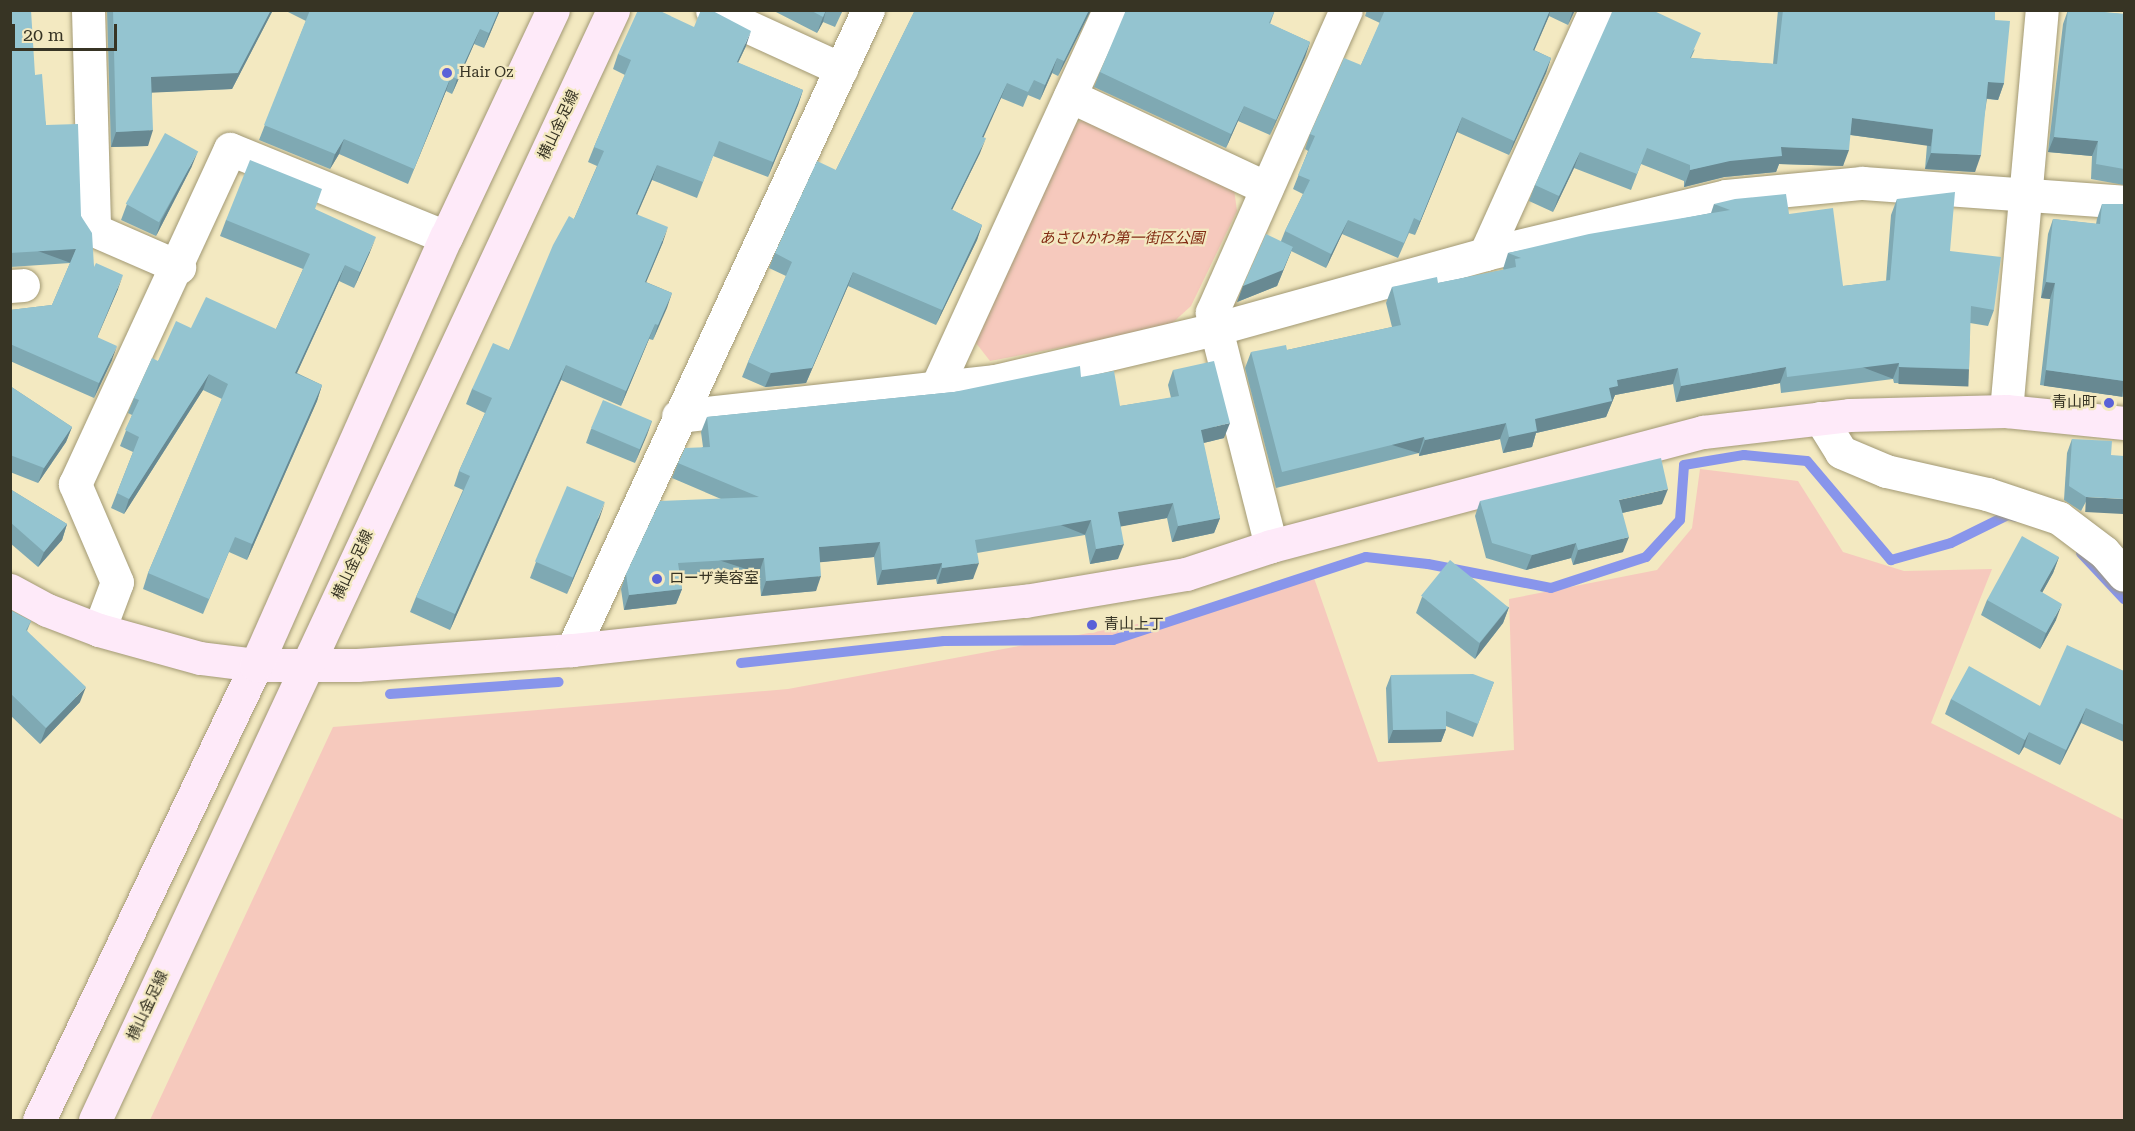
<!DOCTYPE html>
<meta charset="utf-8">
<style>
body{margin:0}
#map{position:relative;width:2135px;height:1131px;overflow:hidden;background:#f3e9c1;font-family:"Roboto Serif","Noto Sans JP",serif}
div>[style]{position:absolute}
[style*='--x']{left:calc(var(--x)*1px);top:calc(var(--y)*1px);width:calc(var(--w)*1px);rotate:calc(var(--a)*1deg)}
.green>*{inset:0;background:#f6c9bd}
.stream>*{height:10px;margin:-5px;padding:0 5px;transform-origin:5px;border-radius:5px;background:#8895eb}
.roads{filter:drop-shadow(0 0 2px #a29974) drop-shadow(0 0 2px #a29974)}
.street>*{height:33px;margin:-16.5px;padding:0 16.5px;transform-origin:16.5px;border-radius:16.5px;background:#fff}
.secondary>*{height:33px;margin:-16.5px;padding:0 16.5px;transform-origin:16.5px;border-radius:16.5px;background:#feeaf9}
.wall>*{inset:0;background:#7fa9b3}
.shaded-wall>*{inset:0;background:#688992;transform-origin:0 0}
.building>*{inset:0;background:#94c4d0;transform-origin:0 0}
.dots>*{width:16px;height:16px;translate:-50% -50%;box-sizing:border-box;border:3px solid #f3e9c1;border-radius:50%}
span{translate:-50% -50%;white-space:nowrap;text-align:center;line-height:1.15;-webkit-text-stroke:4.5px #f3e9c1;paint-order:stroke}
.poi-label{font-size:15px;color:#373424}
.left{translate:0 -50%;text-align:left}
.right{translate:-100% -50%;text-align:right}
.street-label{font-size:15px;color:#373424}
.park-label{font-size:15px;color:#822b13;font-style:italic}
.frame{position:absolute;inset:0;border:12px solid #373424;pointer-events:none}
.scale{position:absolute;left:12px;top:24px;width:105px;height:27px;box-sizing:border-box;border:3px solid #373424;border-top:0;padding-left:8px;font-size:18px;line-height:21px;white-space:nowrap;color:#373424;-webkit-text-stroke:4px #f3e9c1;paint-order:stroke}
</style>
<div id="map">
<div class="green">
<div style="clip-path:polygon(1086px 119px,1234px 189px,1237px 211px,1191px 306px,1168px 327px,990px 361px,976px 343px,1073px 125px)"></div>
<div style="clip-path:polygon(1700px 469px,1798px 481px,1843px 552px,1904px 571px,1992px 569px,1931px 723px,2124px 820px,2124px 1120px,150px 1120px,333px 727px,788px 689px,1186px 615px,1314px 578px,1378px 762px,1514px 750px,1509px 599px,1657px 570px,1692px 528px)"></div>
</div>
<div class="stream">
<div style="--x:2081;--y:553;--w:63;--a:46.9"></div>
<div style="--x:741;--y:663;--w:204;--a:-6.2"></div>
<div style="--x:944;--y:641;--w:169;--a:-0.3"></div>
<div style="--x:1113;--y:640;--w:266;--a:-18.2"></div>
<div style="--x:1366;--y:557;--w:62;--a:6.4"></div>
<div style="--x:1428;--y:564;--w:125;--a:11"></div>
<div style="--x:1551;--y:588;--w:100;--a:-18.1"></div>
<div style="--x:1646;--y:557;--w:50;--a:-47.4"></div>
<div style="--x:1680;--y:520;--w:55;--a:-85.8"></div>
<div style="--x:1684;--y:465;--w:61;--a:-9.5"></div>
<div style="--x:1744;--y:455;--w:63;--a:5.4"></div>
<div style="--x:1807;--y:461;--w:130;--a:49.7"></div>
<div style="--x:1891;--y:560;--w:62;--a:-15.8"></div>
<div style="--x:1951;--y:543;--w:64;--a:-26.2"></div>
<div style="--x:2008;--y:515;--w:8;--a:14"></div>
<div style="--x:390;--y:694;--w:169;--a:-4.1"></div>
</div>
<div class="roads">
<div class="street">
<div style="--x:88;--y:10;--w:220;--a:88.4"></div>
<div style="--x:94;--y:230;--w:93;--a:23.5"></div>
<div style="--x:712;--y:10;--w:142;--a:24.6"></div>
<div style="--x:1070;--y:96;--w:217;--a:25.1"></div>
<div style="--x:1485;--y:254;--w:268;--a:-65.7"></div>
<div style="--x:10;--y:286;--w:13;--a:-4"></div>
<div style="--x:936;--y:388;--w:416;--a:-65.4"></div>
<div style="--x:2006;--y:411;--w:403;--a:-84.9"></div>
<div style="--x:678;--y:416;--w:319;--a:-6.3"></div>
<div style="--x:995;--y:381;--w:226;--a:-13.3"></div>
<div style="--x:1215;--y:329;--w:280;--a:-15.5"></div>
<div style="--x:1485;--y:254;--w:248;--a:-13.5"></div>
<div style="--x:1726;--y:196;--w:137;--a:-5.5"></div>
<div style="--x:1862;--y:183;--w:263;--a:4.1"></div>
<div style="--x:1820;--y:418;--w:40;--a:58"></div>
<div style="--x:1841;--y:452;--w:49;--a:22.9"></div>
<div style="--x:1886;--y:471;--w:104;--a:12.8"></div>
<div style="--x:1987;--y:494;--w:76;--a:18.4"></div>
<div style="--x:2059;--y:518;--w:56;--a:37.1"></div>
<div style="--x:2104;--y:552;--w:30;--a:49"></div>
<div style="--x:1271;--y:546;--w:241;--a:-104.2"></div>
<div style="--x:1212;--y:312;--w:330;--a:-66.1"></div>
<div style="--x:99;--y:630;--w:51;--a:-69.4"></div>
<div style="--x:117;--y:582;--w:107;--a:-113.2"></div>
<div style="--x:75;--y:484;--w:369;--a:-65.2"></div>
<div style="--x:230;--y:149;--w:233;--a:22.2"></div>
<div style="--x:572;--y:650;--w:705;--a:-65.18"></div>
</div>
<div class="secondary">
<div style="--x:10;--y:590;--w:42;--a:28.4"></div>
<div style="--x:47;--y:610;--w:56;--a:21"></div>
<div style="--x:99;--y:630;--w:105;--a:15.5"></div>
<div style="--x:200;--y:658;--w:56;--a:7.1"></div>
<div style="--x:256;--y:665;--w:101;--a:0"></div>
<div style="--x:357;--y:665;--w:216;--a:-4"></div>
<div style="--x:572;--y:650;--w:456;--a:-6.2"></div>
<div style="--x:1025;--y:601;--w:163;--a:-9.5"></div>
<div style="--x:1186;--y:574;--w:89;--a:-18.2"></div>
<div style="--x:1271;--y:546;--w:447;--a:-14.8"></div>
<div style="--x:1703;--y:432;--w:147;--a:-6.6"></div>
<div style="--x:1849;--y:415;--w:157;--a:-1.5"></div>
<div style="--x:2006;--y:411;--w:119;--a:5.8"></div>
<div style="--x:39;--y:1120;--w:504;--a:-64.5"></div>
<div style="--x:256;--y:665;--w:468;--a:-66.1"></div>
<div style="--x:446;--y:237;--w:251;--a:-64.8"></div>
<div style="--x:95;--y:1120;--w:1225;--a:-64.98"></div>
</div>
</div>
<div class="wall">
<div style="clip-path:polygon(10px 10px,35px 75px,46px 125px,81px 216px,94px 267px,118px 289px,97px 337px,112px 360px,94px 398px,10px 361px,10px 310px,52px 305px,70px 263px,10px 267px)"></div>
<div style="clip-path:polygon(107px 10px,273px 10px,232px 89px,152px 92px,148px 146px,111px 147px)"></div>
<div style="clip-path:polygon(284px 10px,500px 10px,484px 48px,474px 44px,452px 94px,446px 91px,408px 184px,339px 154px,330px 169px,259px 140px,306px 21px)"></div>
<div style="clip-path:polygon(772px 10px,843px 10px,835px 27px,823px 22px,817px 33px)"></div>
<div style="clip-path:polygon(915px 10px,1091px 10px,1058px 76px,1052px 73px,1040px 100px,1028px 95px,1023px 107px,1001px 98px,983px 137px,980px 153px,952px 210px,982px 225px,977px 240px,936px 325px,848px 286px,806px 383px,765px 387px,742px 377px,748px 362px,786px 276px,769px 268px,775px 253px,836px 170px)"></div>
<div style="clip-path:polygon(1275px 10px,1270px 24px,1310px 42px,1305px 57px,1270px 135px,1238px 121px,1226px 148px,1094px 87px,1100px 72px)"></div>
<div style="clip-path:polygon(1367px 10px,1575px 10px,1568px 25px,1549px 16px,1534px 50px,1551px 58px,1546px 73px,1509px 155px,1457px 132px,1415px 235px,1409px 233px,1398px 258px,1342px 234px,1326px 268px,1291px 251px,1277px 286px,1237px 302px,1281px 241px,1285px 231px,1303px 194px,1293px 189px,1308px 151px,1305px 149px,1310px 134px,1361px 65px,1380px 23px,1365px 16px)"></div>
<div style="clip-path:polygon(1778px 10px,1995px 10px,1995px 20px,2004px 83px,1998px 100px,1987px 99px,1975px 172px,1925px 169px,1927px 145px,1850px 135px,1843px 166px,1779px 164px,1776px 172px,1724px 177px,1684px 187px,1684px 181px,1641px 164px,1631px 190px,1574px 168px,1553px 212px,1529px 201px,1535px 185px,1695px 49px,1691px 58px,1773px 64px)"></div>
<div style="clip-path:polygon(2068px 10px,2124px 14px,2124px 185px,2091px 179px,2092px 156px,2048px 152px,2063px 24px)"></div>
<div style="clip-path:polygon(694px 27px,746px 46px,738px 63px,803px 90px,798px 105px,768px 177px,713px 156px,697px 198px,652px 180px,637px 214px,663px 242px,646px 282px,672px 293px,653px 340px,649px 339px,621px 406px,561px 380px,450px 630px,410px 612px,416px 597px,463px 490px,454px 486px,459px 471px,485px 413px,466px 404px,472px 389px,509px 350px,574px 219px,597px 166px,588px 162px,594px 147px,625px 75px,613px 69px,618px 54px)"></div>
<div style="clip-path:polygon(192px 166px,156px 236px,121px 220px,127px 204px)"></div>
<div style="clip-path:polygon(1897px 199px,1950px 251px,1994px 310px,1988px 326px,1970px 323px,1969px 369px,1963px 385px,1894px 383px,1893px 379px,1781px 393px,1780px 383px,1676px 402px,1673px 384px,1615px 395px,1606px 417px,1536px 433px,1532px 447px,1503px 453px,1500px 439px,1419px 456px,1419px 453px,1276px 488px,1245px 368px,1251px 352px,1287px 350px,1392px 327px,1386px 303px,1392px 287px,1438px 283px,1504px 270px,1503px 269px,1508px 253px,1711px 213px,1714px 204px,1789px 214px,1843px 286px,1886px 281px,1891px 215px)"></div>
<div style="clip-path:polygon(2102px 204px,2124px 204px,2124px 397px,2040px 385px,2050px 299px,2041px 298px,2048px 234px,2053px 219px,2096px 224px,2097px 219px)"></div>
<div style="clip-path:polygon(315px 209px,370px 252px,354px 288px,339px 281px,297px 373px,322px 385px,317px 401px,247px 560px,229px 552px,203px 614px,143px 589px,148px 573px,222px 399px,203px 390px,124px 514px,111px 508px,133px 452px,120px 446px,132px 415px,128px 413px,134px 398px,158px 361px,191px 328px,276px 329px,303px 269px,220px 236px,226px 220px)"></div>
<div style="clip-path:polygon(1173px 370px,1224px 438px,1203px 443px,1220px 518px,1214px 533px,1172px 542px,1167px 518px,1121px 526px,1118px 559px,1090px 564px,1085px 535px,977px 553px,973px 579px,937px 584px,936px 579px,877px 585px,874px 557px,820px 562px,816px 591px,761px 596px,759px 573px,680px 578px,682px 589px,676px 604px,624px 610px,621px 589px,626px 574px,721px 499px,672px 478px,678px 463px,703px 447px,701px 432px,707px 417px,954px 392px,1081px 377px,1120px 406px,1171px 398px,1168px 385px)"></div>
<div style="clip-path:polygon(10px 386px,72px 427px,66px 442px,38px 483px,10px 472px)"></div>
<div style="clip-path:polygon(652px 421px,635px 463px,586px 443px,591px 429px)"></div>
<div style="clip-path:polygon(2072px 439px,2111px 455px,2081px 511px,2064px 500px,2067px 453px)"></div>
<div style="clip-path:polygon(10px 489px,67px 524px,62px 540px,38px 567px,10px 543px)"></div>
<div style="clip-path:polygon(1480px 501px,1662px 504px,1622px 513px,1623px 552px,1573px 565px,1571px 558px,1526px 570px,1486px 558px,1475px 516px)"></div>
<div style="clip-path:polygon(600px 517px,567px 594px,530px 578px,536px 562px)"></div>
<div style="clip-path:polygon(2059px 557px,2053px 573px,2042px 593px,2056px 620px,2040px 649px,1981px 615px,1987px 600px)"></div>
<div style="clip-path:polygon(1422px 597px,1509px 607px,1503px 623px,1475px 659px,1416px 613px)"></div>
<div style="clip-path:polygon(10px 610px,31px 621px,27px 631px,80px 702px,40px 744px,10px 715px)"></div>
<div style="clip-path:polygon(2124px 671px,2124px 742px,2081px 723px,2060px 765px,2024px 747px,2019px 755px,1945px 714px,1951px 699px,2040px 706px)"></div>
<div style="clip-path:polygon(1391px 675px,1494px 682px,1473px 737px,1446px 726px,1446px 729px,1441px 742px,1388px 743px,1386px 688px)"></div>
</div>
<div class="shaded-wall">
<div style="clip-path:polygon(271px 10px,273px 10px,232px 89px,145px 93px,151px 77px)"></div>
<div style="clip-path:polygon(499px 10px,500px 10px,484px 48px,489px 33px)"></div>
<div style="clip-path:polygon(826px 10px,823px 22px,817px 33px,823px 17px)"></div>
<div style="clip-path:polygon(1089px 10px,1091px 10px,1058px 76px,1064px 61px)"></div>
<div style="clip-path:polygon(1550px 10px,1549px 16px,1528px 65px,1533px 50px)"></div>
<div style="clip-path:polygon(1573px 10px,1575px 10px,1568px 25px)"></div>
<div style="clip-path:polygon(480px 29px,474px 44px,452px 94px,457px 79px)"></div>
<div style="clip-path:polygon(751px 31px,746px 46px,731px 77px,737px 62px)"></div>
<div style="clip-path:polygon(1310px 42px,1305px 57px,1270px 135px,1276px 120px)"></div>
<div style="clip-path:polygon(1057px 58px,1052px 73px,1040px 100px,1045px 85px)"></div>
<div style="clip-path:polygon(1551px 58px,1546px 73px,1509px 155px,1514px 141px)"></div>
<div style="clip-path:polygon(451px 76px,446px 91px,408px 184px,414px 169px)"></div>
<div style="clip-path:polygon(1988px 82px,2004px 83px,1998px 100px,1983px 98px)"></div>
<div style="clip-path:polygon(1007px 83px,1001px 98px,977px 152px,982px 137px)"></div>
<div style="clip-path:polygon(803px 90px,798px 105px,768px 177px,773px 162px)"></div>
<div style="clip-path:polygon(1244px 106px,1238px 121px,1226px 148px,1231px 134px)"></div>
<div style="clip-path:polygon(1462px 117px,1457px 132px,1415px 235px,1420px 221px)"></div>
<div style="left:1852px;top:118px;width:82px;height:17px;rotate:8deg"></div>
<div style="clip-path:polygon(153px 130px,148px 146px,111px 147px,116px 132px)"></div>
<div style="clip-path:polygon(2054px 137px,2098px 141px,2092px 156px,2048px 152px)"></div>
<div style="clip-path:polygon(986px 138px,980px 153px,945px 224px,951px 209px)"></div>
<div style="clip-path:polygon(344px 139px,339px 154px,330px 169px,335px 154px)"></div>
<div style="clip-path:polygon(1781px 147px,1849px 150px,1843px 166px,1779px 164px,1776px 172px,1724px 177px,1684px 187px,1690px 170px)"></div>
<div style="clip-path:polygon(198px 151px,192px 166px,156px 236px,161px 221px)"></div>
<div style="clip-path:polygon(1580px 152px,1574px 168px,1553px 212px,1559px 196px)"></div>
<div style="clip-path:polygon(1931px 153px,1981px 155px,1975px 172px,1925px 169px)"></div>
<div style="clip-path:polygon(657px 165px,652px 180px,631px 229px,636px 214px)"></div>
<div style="clip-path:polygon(1348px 220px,1342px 234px,1326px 268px,1331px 254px)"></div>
<div style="clip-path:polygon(982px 225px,977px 240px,936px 325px,942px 310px)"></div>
<div style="clip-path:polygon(668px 227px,663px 242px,640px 297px,645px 282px)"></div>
<div style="clip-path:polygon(376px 237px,370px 252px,354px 288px,360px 272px)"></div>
<div style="clip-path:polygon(1293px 247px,1277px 286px,1237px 302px,1243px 286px)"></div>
<div style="left:76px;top:249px;width:15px;height:66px;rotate:110deg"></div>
<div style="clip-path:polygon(345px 265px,339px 281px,290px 388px,295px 373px)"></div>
<div style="clip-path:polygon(853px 272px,848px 286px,806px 383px,765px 387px,771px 373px)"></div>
<div style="clip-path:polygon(123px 275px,118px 289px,91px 352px,97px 337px)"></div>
<div style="clip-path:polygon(2046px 282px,2055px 283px,2050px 299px,2041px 298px)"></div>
<div style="clip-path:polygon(672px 293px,667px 308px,653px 340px,658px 325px)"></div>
<div style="clip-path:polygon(655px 324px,649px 339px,621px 406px,626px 391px)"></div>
<div style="clip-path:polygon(117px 346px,112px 360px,94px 398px,99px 383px)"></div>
<div style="left:1899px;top:363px;width:17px;height:113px;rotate:111deg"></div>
<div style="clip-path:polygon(566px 365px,561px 380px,450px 630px,455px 614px)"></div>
<div style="clip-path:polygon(1786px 367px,1780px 383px,1676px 402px,1681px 386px)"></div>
<div style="left:1899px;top:367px;width:70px;height:17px;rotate:2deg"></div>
<div style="clip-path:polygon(1678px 368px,1673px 384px,1615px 395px,1606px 417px,1536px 433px,1532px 447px,1503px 453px,1509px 437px,1535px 419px,1609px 388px,1617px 380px)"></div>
<div style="left:2046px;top:370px;width:79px;height:16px;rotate:8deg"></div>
<div style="clip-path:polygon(209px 374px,203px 390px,124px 514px,129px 499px)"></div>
<div style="clip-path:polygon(322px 385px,317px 401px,247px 560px,252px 544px)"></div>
<div style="clip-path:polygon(652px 421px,647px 435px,635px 463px,640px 449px)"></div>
<div style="clip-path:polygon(1230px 423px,1224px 438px,1195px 445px,1201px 430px)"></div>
<div style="clip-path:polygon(1506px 423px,1500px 439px,1419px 456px,1425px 440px)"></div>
<div style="clip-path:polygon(72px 427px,66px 442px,38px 483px,44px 468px)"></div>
<div style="left:1424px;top:437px;width:17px;height:146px;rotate:107deg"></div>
<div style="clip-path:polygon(1668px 489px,1662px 504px,1613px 515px,1619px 500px)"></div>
<div style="left:2086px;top:497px;width:38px;height:15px;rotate:3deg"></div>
<div style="clip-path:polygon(605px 502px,600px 517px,567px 594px,573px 578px)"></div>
<div style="clip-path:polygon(1173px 503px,1167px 518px,1113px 528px,1118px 512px)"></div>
<div style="clip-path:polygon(1220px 518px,1214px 533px,1172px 542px,1178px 526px)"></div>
<div style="left:1091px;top:520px;width:16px;height:118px;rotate:112deg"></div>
<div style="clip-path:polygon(67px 524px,62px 540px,38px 567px,44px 552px)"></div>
<div style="clip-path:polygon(1629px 537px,1623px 552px,1573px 565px,1578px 550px)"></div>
<div style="clip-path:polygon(880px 542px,874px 557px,813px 563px,819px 547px)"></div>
<div style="clip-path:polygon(1576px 543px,1571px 558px,1526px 570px,1532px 555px)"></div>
<div style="clip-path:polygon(1124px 544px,1118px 559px,1090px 564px,1096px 549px)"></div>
<div style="clip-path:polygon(2059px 557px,2053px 573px,2034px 607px,2040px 591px)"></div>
<div style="left:764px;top:558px;width:16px;height:86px;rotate:108deg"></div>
<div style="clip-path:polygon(942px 563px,936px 579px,877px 585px,882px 570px)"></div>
<div style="clip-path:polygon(979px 563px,973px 579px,937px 584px,942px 568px)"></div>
<div style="clip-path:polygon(821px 576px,816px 591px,761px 596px,766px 581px)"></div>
<div style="clip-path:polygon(682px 589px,676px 604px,624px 610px,629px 595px)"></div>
<div style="clip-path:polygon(2062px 604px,2056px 620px,2040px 649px,2046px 633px)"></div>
<div style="clip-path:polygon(1509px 607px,1503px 623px,1475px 659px,1480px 643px)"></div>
<div style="clip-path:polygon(86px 687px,80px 702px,40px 744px,46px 728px)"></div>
<div style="clip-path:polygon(2086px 708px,2081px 723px,2060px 765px,2066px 750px)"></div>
<div style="clip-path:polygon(1446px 729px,1441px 742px,1388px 743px,1393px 730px)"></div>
<div style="clip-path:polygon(2029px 732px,2024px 747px,2019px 755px,2025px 740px)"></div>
</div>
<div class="building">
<div style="clip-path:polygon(10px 10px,31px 10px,35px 75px,42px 74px,46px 125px,78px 124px,81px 216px,92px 233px,94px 267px,96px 263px,123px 275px,97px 337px,117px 346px,99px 383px,10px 344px,10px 310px,52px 305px,76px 249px,10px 253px)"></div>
<div style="clip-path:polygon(113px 10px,271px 10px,238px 73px,151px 77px,153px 130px,116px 132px)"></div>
<div style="clip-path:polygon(310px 10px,499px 10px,489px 33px,480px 29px,457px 79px,451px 76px,414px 169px,344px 139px,335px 154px,264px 125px)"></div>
<div style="clip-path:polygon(638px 10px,658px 10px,694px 27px,701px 10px,711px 10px,751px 31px,737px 62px,803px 90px,773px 162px,719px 141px,703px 182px,657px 165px,636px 214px,668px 227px,645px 282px,672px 293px,658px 325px,655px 324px,626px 391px,566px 365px,455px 614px,416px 597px,470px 476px,459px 471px,492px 398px,472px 389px,493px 343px,509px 350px,553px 245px,569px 216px,574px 219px,604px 151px,594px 147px,631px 60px,618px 54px)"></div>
<div style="clip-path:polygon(810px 10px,826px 10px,823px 17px)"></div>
<div style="clip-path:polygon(915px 10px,1089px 10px,1064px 61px,1057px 58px,1045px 85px,1034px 80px,1028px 92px,1007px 83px,982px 137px,986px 138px,951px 209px,982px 225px,942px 310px,853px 272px,812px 368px,771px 373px,748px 362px,792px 262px,775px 253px,817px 161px,836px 170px)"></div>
<div style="clip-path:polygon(1126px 10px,1275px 10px,1269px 23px,1310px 42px,1276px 120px,1244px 106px,1231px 134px,1100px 72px)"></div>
<div style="clip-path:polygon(1385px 10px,1550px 10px,1533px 50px,1551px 58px,1514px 141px,1462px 117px,1420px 221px,1414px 218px,1404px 243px,1348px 220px,1331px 254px,1285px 231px,1310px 180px,1298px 175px,1315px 136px,1310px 134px,1344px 58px,1361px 65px)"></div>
<div style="clip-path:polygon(1613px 10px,1652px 10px,1701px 33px,1690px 58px,1777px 64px,1783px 10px,1995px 10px,1995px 20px,2010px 21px,2004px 83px,1988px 82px,1981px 155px,1931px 153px,1933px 129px,1852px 118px,1849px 150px,1781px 147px,1782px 156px,1730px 161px,1690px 170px,1690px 165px,1647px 148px,1637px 174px,1580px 152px,1559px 196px,1535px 185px)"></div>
<div style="clip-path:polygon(2068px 10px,2085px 10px,2124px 14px,2124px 169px,2096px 164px,2098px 141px,2054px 137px)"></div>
<div style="left:165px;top:133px;width:38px;height:81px;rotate:29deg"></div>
<div style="clip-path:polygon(250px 160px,322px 189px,315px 209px,376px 237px,360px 272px,345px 265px,295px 373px,322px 385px,252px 544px,235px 537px,209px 599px,148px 573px,228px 384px,209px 374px,129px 499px,117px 493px,139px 437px,125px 430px,139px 400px,134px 398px,152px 358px,158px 361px,176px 321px,191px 328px,206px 297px,276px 329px,310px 254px,226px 220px)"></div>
<div style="clip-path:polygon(1955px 192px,1950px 251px,2001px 257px,1994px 310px,1971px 306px,1969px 369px,1899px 367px,1899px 363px,1787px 377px,1786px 367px,1681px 386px,1678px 368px,1617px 380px,1618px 386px,1609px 388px,1612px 401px,1535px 419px,1537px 431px,1509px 437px,1506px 423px,1425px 440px,1424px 437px,1282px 472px,1251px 352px,1286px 345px,1287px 350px,1401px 325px,1392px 287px,1437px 277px,1438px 283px,1516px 267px,1515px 259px,1521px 258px,1508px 253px,1589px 234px,1730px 210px,1714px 204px,1735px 199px,1786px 194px,1789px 214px,1833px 208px,1843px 286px,1890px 280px,1897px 199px)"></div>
<div style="clip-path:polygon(2102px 204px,2124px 204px,2124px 381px,2046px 370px,2055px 283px,2046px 282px,2053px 219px,2100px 224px)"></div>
<div style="clip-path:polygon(1266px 234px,1293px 247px,1283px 270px,1243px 286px)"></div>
<div style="clip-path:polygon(1214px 361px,1230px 423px,1201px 430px,1220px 518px,1178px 526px,1173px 503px,1118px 512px,1124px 544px,1096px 549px,1091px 520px,975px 540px,979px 563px,942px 568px,942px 563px,882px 570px,880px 542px,819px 547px,821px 576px,766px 581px,764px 558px,678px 563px,682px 589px,629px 595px,626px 574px,660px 501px,759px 497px,678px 463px,685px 448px,710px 447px,707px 417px,954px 392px,1080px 366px,1081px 377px,1114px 371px,1120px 406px,1179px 396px,1173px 370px)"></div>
<div style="clip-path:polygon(10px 386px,72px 427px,44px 468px,10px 455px)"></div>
<div style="left:603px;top:400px;width:53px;height:31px;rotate:23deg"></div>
<div style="clip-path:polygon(2072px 439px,2112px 441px,2111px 455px,2124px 456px,2124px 499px,2086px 497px,2069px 486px)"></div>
<div style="clip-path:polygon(1661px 458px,1668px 489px,1619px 500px,1629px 537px,1578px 550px,1576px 543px,1532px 555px,1492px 543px,1480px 501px)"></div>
<div style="left:567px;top:486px;width:41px;height:82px;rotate:23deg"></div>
<div style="clip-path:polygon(10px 489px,67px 524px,44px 552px,10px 522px)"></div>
<div style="clip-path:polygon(2022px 536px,2059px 557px,2040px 591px,2062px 604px,2046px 633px,1987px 600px)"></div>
<div style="left:1450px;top:560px;width:75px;height:46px;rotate:39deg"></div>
<div style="clip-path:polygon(10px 610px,31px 621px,26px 630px,86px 687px,46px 728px,10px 693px)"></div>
<div style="clip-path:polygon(2067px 645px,2124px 671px,2124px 725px,2086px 708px,2066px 750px,2029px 732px,2025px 740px,1951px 699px,1969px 666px,2040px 706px)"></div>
<div style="clip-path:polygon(1473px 674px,1494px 682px,1478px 724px,1446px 711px,1446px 729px,1393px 730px,1391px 675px)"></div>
</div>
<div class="dots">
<div style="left:447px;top:73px;background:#5961d8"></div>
<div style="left:2109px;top:403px;background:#5961d8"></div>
<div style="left:657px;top:579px;background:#5961d8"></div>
<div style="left:1092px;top:625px;background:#5961d8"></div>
</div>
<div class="poi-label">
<span class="left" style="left:459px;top:73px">Hair Oz</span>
<span class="right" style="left:2097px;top:403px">青山町</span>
<span class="left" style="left:669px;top:579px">ローザ美容室</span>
<span class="left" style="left:1104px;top:625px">青山上丁</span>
</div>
<div class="street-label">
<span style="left:559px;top:125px;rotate:-65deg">横山金足線</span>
<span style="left:353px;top:565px;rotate:-65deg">横山金足線</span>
<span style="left:148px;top:1006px;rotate:-65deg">横山金足線</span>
</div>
<div class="park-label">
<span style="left:1122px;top:239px">あさひかわ第一街区公園</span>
</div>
<div class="frame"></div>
<div class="scale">20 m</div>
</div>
